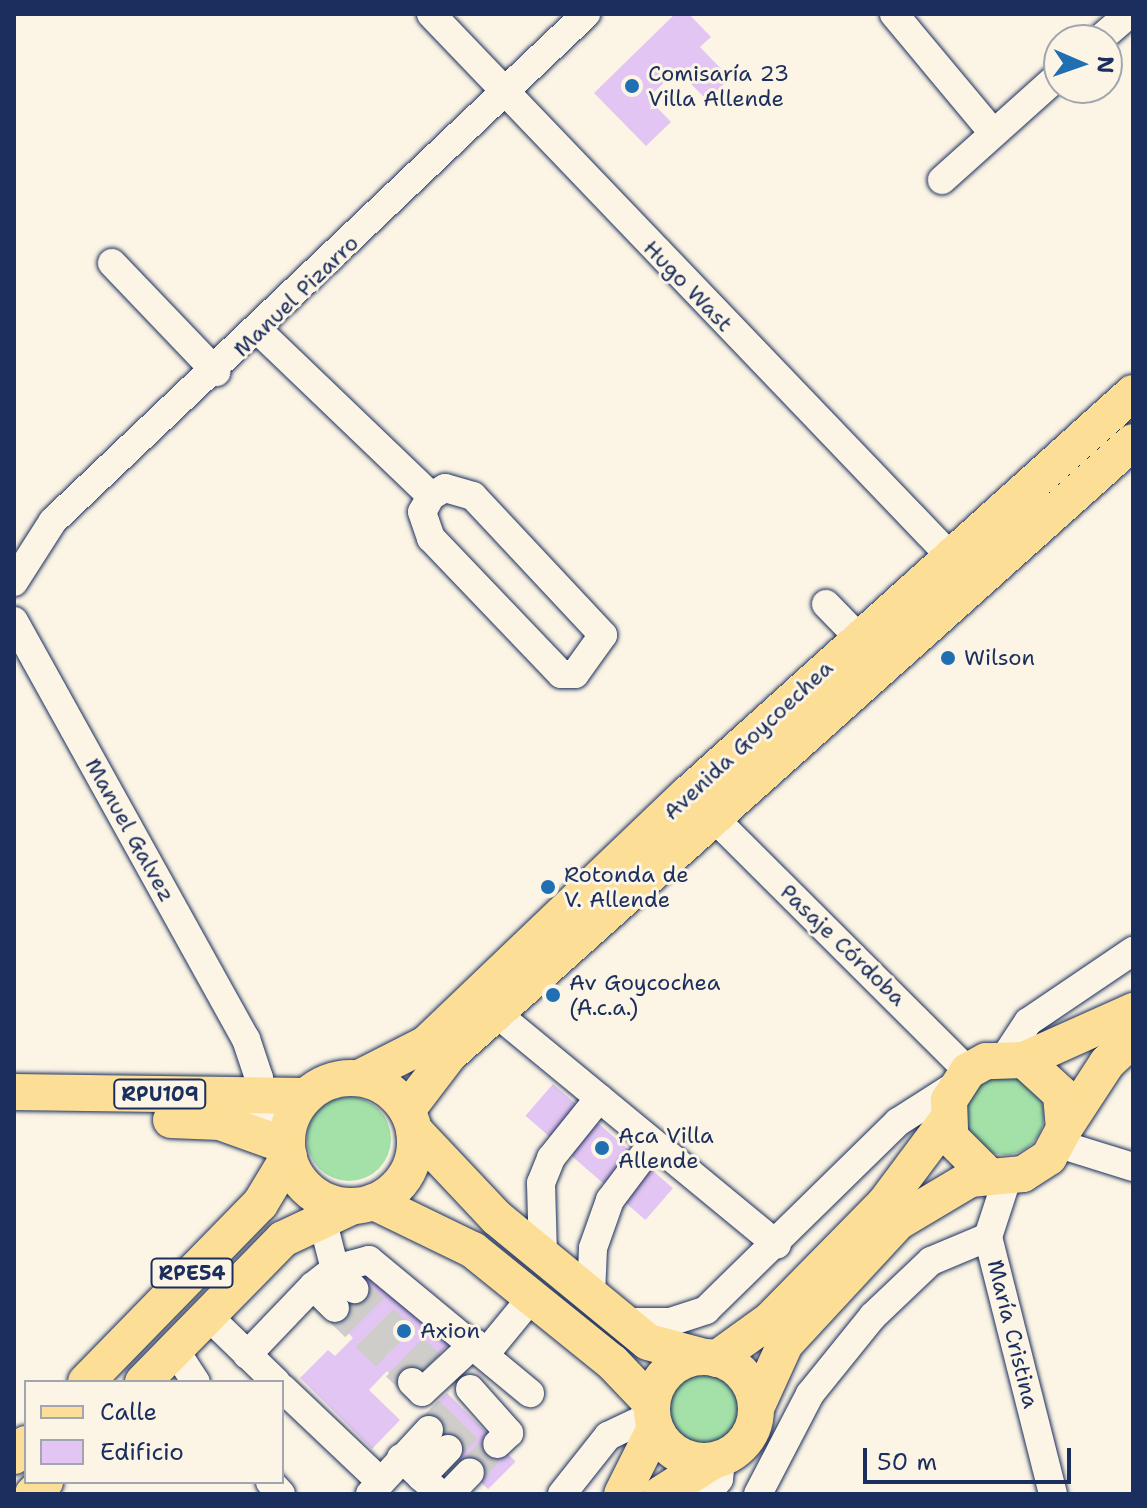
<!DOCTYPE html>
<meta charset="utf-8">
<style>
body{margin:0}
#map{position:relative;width:1147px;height:1508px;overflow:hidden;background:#fcf5e5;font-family:"Shantell Sans",sans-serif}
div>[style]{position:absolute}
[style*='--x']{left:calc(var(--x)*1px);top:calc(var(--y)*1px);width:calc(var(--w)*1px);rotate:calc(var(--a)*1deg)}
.green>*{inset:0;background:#a4e1a8}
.round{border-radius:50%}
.building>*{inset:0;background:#e2c5f3;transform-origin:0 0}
.minor-tunnel>*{height:28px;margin-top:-14px;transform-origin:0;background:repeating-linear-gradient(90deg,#cfcdca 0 28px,transparent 0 42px)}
.roads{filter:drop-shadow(0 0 2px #1b2f5e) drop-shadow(0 0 2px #1b2f5e)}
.minor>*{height:28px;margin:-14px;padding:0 14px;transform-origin:14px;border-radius:14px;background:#fcf5e5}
.major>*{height:36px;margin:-18px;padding:0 18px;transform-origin:18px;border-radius:18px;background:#fcde96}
.major>.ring{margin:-18px;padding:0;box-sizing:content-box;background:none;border:36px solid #fcde96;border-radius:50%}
.dots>*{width:22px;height:22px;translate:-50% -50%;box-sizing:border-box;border:4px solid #fcf5e5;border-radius:50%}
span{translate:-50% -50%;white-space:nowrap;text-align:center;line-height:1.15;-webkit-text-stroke:6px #fcf5e5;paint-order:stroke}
.shield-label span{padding:2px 6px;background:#fcf5e5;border:2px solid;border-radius:6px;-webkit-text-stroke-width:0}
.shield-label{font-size:20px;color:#1b2f5e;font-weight:700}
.poi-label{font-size:22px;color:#1b2f5e}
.left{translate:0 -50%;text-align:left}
.street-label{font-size:22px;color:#1b2f5e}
.frame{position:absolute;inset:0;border:16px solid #1b2f5e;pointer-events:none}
.legend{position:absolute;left:24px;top:1380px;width:260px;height:104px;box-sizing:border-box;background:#fcf5e5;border:2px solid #a2a6af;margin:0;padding:10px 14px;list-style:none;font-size:24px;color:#1b2f5e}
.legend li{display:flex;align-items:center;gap:16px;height:40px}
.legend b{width:40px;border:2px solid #a2a6af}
.north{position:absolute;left:1043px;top:24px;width:80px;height:80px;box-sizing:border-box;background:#fcf5e5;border:2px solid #a2a6af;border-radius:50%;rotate:92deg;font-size:22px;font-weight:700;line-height:32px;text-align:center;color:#1b2f5e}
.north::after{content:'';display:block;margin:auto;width:28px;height:36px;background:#1f6fb2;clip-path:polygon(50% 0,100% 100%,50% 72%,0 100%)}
.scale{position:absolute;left:863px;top:1448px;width:208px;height:36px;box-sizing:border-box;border:4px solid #1b2f5e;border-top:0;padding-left:10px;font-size:24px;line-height:28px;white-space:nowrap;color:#1b2f5e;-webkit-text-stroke:6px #fcf5e5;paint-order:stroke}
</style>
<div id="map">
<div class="green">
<div class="round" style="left:964px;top:1075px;width:80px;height:80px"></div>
<div class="round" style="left:307px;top:1097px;width:84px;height:84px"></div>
<div class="round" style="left:667px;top:1374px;width:74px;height:74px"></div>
</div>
<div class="building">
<div style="clip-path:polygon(675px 14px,689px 14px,711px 37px,700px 47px,730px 78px,707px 100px,677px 70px,648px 98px,671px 122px,646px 146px,594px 93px)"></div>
<div style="left:553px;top:1084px;width:159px;height:42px;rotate:41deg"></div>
<div style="clip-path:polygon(376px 1267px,452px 1341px,405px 1389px,387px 1371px,369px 1390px,400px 1420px,372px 1449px,300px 1378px,328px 1350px,335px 1356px,353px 1338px,330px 1314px)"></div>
<div style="left:447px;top:1393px;width:97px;height:39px;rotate:45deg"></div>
</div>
<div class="minor-tunnel">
<div style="--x:354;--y:1289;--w:107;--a:44.6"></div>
<div style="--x:335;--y:1308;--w:107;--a:43.9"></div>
<div style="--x:429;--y:1430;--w:38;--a:-45"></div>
<div style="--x:448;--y:1449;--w:38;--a:-45"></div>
<div style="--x:470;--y:1472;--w:39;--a:-46"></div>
</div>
<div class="roads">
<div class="minor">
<div style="--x:431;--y:14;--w:749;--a:46.24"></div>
<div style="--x:894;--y:14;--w:155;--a:50.2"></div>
<div style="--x:1099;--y:40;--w:40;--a:-41"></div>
<div style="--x:942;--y:180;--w:157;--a:-41.9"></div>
<div style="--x:112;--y:263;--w:151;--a:46.3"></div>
<div style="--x:259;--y:331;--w:238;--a:43.8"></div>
<div style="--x:431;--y:496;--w:18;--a:119"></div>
<div style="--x:422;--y:512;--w:28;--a:71"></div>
<div style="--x:431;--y:538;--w:188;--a:46.3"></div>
<div style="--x:561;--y:674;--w:14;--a:0"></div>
<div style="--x:575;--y:674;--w:48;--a:-54.3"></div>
<div style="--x:603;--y:635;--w:190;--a:-133.1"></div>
<div style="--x:473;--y:496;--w:29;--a:-164"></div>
<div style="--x:445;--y:488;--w:16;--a:150"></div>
<div style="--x:14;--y:582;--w:72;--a:-57.4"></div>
<div style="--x:53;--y:521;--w:736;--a:-43.57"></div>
<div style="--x:826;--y:604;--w:47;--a:45.9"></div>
<div style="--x:14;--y:621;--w:478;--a:61"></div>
<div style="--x:246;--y:1039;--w:41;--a:71.6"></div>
<div style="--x:259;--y:1078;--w:57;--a:87"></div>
<div style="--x:716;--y:820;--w:356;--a:44.9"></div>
<div style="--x:496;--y:1013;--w:364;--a:39.5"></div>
<div style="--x:1005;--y:1057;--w:42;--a:-56.7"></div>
<div style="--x:1028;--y:1022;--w:127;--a:-34.1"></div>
<div style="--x:1059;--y:1144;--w:77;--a:17.3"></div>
<div style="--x:1008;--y:1176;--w:64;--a:108.2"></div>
<div style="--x:988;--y:1237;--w:265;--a:75.8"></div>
<div style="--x:321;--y:1215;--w:56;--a:75.5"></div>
<div style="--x:335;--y:1269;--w:28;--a:46"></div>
<div style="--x:543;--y:1255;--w:72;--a:-91.6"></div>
<div style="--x:541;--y:1183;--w:27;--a:-68"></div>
<div style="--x:551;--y:1158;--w:77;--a:-51.3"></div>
<div style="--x:313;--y:1286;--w:31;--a:45"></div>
<div style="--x:591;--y:1294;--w:46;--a:-87.5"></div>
<div style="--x:593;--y:1248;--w:51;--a:-70.5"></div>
<div style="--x:610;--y:1200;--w:71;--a:-53"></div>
<div style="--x:208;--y:1316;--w:95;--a:44.1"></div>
<div style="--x:625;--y:1322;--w:45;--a:0"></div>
<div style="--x:670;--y:1322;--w:38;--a:-18"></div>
<div style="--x:706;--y:1310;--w:269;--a:-44.4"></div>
<div style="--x:898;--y:1122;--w:69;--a:-32.5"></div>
<div style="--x:175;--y:1350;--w:38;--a:57"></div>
<div style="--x:486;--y:1353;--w:72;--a:-50.6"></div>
<div style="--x:247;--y:1355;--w:95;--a:-46.3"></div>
<div style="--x:313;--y:1286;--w:28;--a:-38"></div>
<div style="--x:335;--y:1269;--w:35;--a:-15"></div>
<div style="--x:369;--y:1260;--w:209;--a:39.6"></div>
<div style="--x:412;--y:1382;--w:14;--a:45"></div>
<div style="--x:422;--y:1392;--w:72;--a:-42.8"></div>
<div style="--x:282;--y:1388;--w:135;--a:43.5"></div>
<div style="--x:470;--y:1389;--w:59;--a:48.4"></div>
<div style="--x:509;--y:1433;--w:16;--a:137"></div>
<div style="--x:401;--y:1458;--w:53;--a:42.7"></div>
<div style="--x:421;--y:1477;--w:39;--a:-46"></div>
<div style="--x:270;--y:1482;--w:16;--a:47"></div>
<div style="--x:370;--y:1494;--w:87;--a:-47.3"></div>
<div style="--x:449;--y:1494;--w:30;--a:-46"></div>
<div style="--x:562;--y:1494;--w:74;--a:-51.6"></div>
<div style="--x:608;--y:1436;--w:49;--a:-25.5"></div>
<div style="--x:707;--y:1494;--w:19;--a:-51"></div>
<div style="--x:719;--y:1479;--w:20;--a:-84"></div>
<div style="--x:758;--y:1494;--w:113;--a:-62.5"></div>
<div style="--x:810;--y:1394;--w:100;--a:-51.1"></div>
<div style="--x:873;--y:1316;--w:80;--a:-43.5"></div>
<div style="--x:931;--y:1261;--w:62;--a:-22.8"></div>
</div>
<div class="major">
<div style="--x:1024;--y:1060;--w:120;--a:-24.2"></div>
<div class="ring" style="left:287px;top:1078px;width:92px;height:92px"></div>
<div style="--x:359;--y:1078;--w:75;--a:-26.9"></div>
<div style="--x:426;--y:1044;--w:362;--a:-43.7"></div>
<div style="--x:688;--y:794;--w:599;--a:-42.02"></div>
<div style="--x:14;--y:1092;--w:291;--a:0.8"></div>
<div style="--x:407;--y:1110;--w:69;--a:-52.6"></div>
<div style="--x:449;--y:1055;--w:918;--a:-41.87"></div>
<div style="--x:171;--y:1120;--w:49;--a:2.3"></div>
<div style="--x:220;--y:1122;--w:71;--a:19.7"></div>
<div style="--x:1064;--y:1129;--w:79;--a:-56.9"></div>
<div style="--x:1107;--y:1063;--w:35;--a:-43"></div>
<div style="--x:414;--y:1130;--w:121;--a:46.7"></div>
<div style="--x:497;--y:1218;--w:195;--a:39.4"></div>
<div style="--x:648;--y:1342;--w:58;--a:15"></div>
<div style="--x:374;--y:1202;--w:110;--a:25.9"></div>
<div style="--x:473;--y:1250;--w:179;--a:38.9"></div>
<div style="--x:612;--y:1362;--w:58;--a:46.4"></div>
<div class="ring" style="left:652px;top:1357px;width:68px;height:68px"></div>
<div style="--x:716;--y:1359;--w:67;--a:-35.8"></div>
<div style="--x:770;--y:1320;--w:164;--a:-45.5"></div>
<div style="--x:885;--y:1203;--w:104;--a:-53.2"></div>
<div style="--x:86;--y:1382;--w:249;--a:-45.7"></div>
<div style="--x:260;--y:1204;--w:56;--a:-58.9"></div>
<div style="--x:143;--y:1382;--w:200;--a:-45.6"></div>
<div style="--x:283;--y:1239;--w:77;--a:-25.2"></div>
<div style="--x:756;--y:1408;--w:70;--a:-65.6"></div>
<div style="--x:785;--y:1344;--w:166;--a:-47.2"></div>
<div style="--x:898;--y:1222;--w:84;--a:-30.8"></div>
<div style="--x:970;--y:1179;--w:53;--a:-5.4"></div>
<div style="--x:1023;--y:1174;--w:31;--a:-33"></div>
<div style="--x:1049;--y:1157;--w:32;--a:-62"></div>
<div style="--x:1064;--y:1129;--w:35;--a:-95"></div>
<div style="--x:1061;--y:1094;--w:50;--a:-137.4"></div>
<div style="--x:1024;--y:1060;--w:38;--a:178"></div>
<div style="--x:986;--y:1061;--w:21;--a:151"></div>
<div style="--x:968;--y:1071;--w:35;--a:123"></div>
<div style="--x:949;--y:1100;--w:37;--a:88"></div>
<div style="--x:950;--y:1137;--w:51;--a:45"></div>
<div style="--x:14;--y:1456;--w:17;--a:-45"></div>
<div style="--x:33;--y:1494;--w:17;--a:-45"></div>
<div style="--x:622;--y:1494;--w:74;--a:-63.4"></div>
<div style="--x:661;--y:1494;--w:62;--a:-32.4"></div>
</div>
</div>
<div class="dots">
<div style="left:632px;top:86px;background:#1f6fb2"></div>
<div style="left:948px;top:658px;background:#1f6fb2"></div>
<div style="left:548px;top:887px;background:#1f6fb2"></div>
<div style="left:553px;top:995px;background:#1f6fb2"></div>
<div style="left:602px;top:1148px;background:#1f6fb2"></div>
<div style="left:404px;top:1331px;background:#1f6fb2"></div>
</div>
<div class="shield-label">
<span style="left:160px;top:1094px">RPU109</span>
<span style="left:192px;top:1273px">RPE54</span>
</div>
<div class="poi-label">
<span class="left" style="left:648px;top:86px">Comisaría 23<br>Villa Allende</span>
<span class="left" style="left:964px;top:658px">Wilson</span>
<span class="left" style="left:564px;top:887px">Rotonda de<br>V. Allende</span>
<span class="left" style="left:569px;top:995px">Av Goycochea<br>(A.c.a.)</span>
<span class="left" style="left:618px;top:1148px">Aca Villa<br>Allende</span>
<span class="left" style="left:420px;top:1331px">Axion</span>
</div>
<div class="street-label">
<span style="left:688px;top:286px;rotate:46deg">Hugo Wast</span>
<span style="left:296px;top:296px;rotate:-44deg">Manuel Pizarro</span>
<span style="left:748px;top:740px;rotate:-43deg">Avenida Goycoechea</span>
<span style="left:130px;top:830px;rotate:61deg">Manuel Galvez</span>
<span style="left:843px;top:945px;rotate:44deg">Pasaje Córdoba</span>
<span style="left:1013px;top:1334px;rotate:76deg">María Cristina</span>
</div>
<div class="frame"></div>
<ul class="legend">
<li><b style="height:10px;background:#fcde96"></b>Calle</li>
<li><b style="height:22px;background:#e2c5f3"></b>Edificio</li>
</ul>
<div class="north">N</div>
<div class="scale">50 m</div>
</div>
